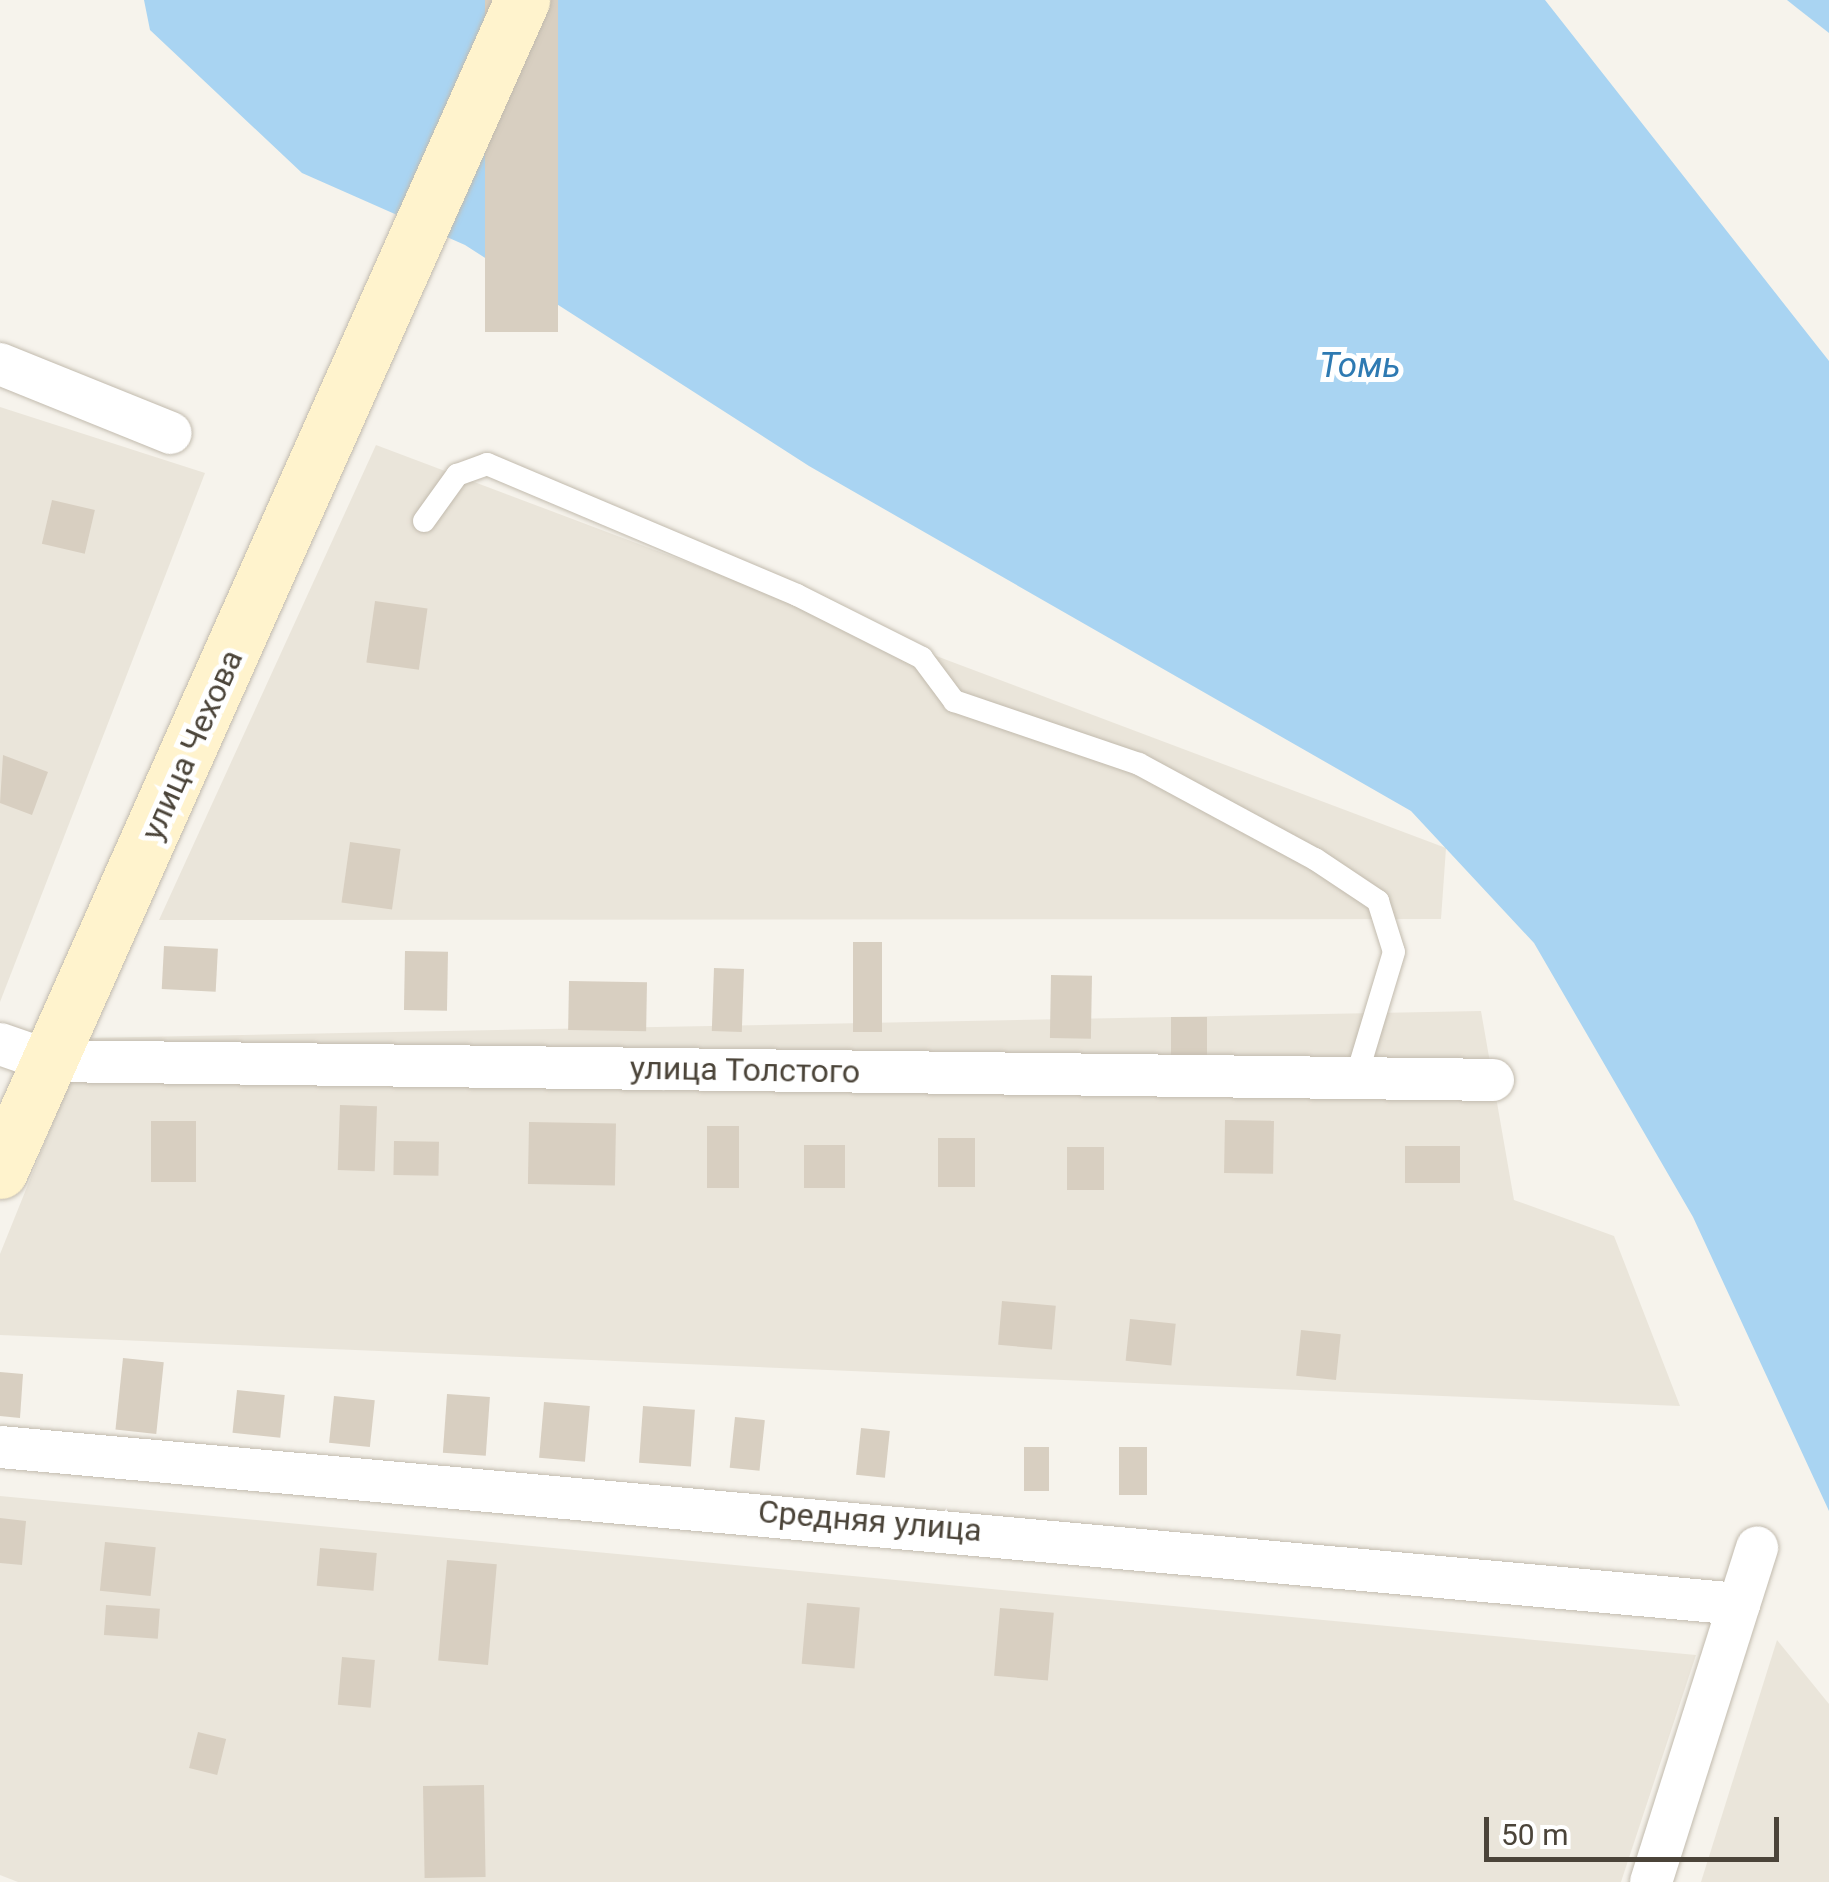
<!DOCTYPE html>
<meta charset="utf-8">
<style>
body{margin:0}
#map{position:relative;width:1829px;height:1882px;overflow:hidden;background:#f6f3ec;font-family:Roboto,sans-serif}
div>[style]{position:absolute}
[style*='--x']{left:calc(var(--x)*1px);top:calc(var(--y)*1px);width:calc(var(--w)*1px);rotate:calc(var(--a)*1deg)}
.residential>*{inset:0;background:#eae5da}
.water>*{inset:0;background:#a9d4f2}
.building>*{inset:0;background:#d8cfc1;transform-origin:0 0}
.roads{filter:drop-shadow(0 0 2px #c2bbae) drop-shadow(0 0 2px #c2bbae)}
.service>*{height:22px;margin:-11px;padding:0 11px;transform-origin:11px;border-radius:11px;background:#fff}
.minor>*{height:42px;margin:-21px;padding:0 21px;transform-origin:21px;border-radius:21px;background:#fff}
.secondary>*{height:55px;margin:-27.5px;padding:0 27.5px;transform-origin:27.5px;border-radius:27.5px;background:#fff3cd}
span{translate:-50% -50%;white-space:nowrap;text-align:center;line-height:1.15;-webkit-text-stroke:10px #fff;paint-order:stroke}
.street-label{font-size:32px;color:#4b4439}
.water-label{font-size:35px;color:#2e7ab2;font-style:italic}
.scale{position:absolute;left:1484px;top:1817px;width:295px;height:45px;box-sizing:border-box;border:5px solid #4b4439;border-top:0;padding-left:12px;font-size:30px;line-height:35px;white-space:nowrap;color:#4b4439;-webkit-text-stroke:8px #fff;paint-order:stroke}
</style>
<div id="map">
<div class="residential">
<div style="clip-path:polygon(0 407px,205px 473px,0 1002px)"></div>
<div style="clip-path:polygon(376px 445px,1446px 848px,1441px 919px,159px 920px)"></div>
<div style="clip-path:polygon(1481px 1011px,1514px 1200px,1614px 1236px,1680px 1406px,0 1335px,0 1254px,87px 1038px)"></div>
<div style="clip-path:polygon(0 1496px,1696px 1655px,1621px 1882px,18px 1882px,0 1875px)"></div>
<div style="clip-path:polygon(1777px 1640px,1829px 1704px,1829px 1882px,1701px 1882px)"></div>
</div>
<div class="water">
<div style="clip-path:polygon(144px 0,1545px 0,1829px 361px,1829px 1511px,1693px 1217px,1534px 943px,1411px 811px,809px 466px,465px 245px,302px 173px,150px 30px)"></div>
<div style="clip-path:polygon(1787px 0,1829px 0,1829px 33px,1797px 8px)"></div>
</div>
<div class="building">
<div style="left:485px;top:0;width:73px;height:332px"></div>
<div style="left:52px;top:500px;width:44px;height:45px;rotate:13deg"></div>
<div style="left:375px;top:601px;width:53px;height:62px;rotate:8deg"></div>
<div style="clip-path:polygon(3px 755px,48px 772px,32px 815px,0 803px)"></div>
<div style="left:350px;top:842px;width:51px;height:61px;rotate:8deg"></div>
<div style="left:853px;top:942px;width:29px;height:90px"></div>
<div style="left:164px;top:946px;width:54px;height:43px;rotate:3deg"></div>
<div style="left:405px;top:951px;width:43px;height:59px;rotate:1deg"></div>
<div style="left:714px;top:968px;width:30px;height:63px;rotate:2deg"></div>
<div style="left:1051px;top:975px;width:41px;height:63px;rotate:1deg"></div>
<div style="left:569px;top:981px;width:78px;height:49px;rotate:1deg"></div>
<div style="left:1171px;top:1017px;width:36px;height:42px"></div>
<div style="left:340px;top:1105px;width:37px;height:65px;rotate:2deg"></div>
<div style="left:1225px;top:1120px;width:49px;height:53px;rotate:1deg"></div>
<div style="left:151px;top:1121px;width:45px;height:61px"></div>
<div style="left:529px;top:1122px;width:87px;height:62px;rotate:1deg"></div>
<div style="left:707px;top:1126px;width:32px;height:62px"></div>
<div style="left:938px;top:1138px;width:37px;height:49px"></div>
<div style="left:394px;top:1141px;width:45px;height:34px;rotate:1deg"></div>
<div style="left:804px;top:1145px;width:41px;height:43px"></div>
<div style="left:1405px;top:1146px;width:55px;height:37px"></div>
<div style="left:1067px;top:1147px;width:37px;height:43px"></div>
<div style="left:1002px;top:1301px;width:54px;height:44px;rotate:5deg"></div>
<div style="left:1130px;top:1319px;width:46px;height:42px;rotate:6deg"></div>
<div style="left:1301px;top:1330px;width:40px;height:46px;rotate:6deg"></div>
<div style="left:123px;top:1358px;width:41px;height:72px;rotate:6deg"></div>
<div style="clip-path:polygon(0 1372px,23px 1374px,20px 1418px,0 1416px)"></div>
<div style="left:237px;top:1390px;width:48px;height:43px;rotate:6deg"></div>
<div style="left:447px;top:1394px;width:43px;height:59px;rotate:4deg"></div>
<div style="left:334px;top:1396px;width:41px;height:47px;rotate:6deg"></div>
<div style="left:544px;top:1402px;width:46px;height:56px;rotate:5deg"></div>
<div style="left:643px;top:1406px;width:52px;height:57px;rotate:4deg"></div>
<div style="left:735px;top:1417px;width:30px;height:51px;rotate:6deg"></div>
<div style="left:861px;top:1428px;width:29px;height:47px;rotate:6deg"></div>
<div style="left:1024px;top:1447px;width:25px;height:44px"></div>
<div style="left:1119px;top:1447px;width:28px;height:48px"></div>
<div style="clip-path:polygon(0 1518px,26px 1521px,22px 1565px,0 1563px)"></div>
<div style="left:105px;top:1542px;width:51px;height:49px;rotate:6deg"></div>
<div style="left:320px;top:1548px;width:57px;height:38px;rotate:5deg"></div>
<div style="left:447px;top:1560px;width:50px;height:101px;rotate:5deg"></div>
<div style="left:807px;top:1603px;width:53px;height:61px;rotate:5deg"></div>
<div style="left:106px;top:1605px;width:54px;height:30px;rotate:4deg"></div>
<div style="left:1000px;top:1608px;width:54px;height:68px;rotate:5deg"></div>
<div style="left:342px;top:1657px;width:33px;height:48px;rotate:5deg"></div>
<div style="left:198px;top:1732px;width:29px;height:37px;rotate:14deg"></div>
<div style="left:484px;top:1785px;width:92px;height:61px;rotate:89deg"></div>
</div>
<div class="roads">
<div class="service">
<div style="--x:424;--y:521;--w:57;--a:-54.3"></div>
<div style="--x:457;--y:475;--w:32;--a:-20"></div>
<div style="--x:487;--y:464;--w:337;--a:22.9"></div>
<div style="--x:797;--y:595;--w:140;--a:26.7"></div>
<div style="--x:922;--y:658;--w:54;--a:53.3"></div>
<div style="--x:954;--y:701;--w:195;--a:18.8"></div>
<div style="--x:1139;--y:764;--w:200;--a:28.4"></div>
<div style="--x:1315;--y:859;--w:76;--a:33.7"></div>
<div style="--x:1378;--y:901;--w:53;--a:72.6"></div>
<div style="--x:1394;--y:952;--w:132;--a:106.8"></div>
</div>
<div class="minor">
<div style="--x:0;--y:364;--w:184;--a:22"></div>
<div style="--x:0;--y:1044;--w:52;--a:19.1"></div>
<div style="--x:49;--y:1061;--w:1444;--a:0.75"></div>
<div style="--x:0;--y:1447;--w:1746;--a:5.16"></div>
<div style="--x:1651;--y:1882;--w:351;--a:-72.4"></div>
</div>
<div class="secondary">
<div style="--x:0;--y:1171;--w:1282;--a:-65.97"></div>
</div>
</div>
<div class="street-label">
<span style="left:192px;top:745px;rotate:-66deg">улица Чехова</span>
<span style="left:745px;top:1070px;rotate:1deg">улица Толстого</span>
<span style="left:870px;top:1521px;rotate:5deg">Средняя улица</span>
</div>
<div class="water-label">
<span style="left:1360px;top:366px">Томь</span>
</div>
<div class="scale">50 m</div>
</div>
